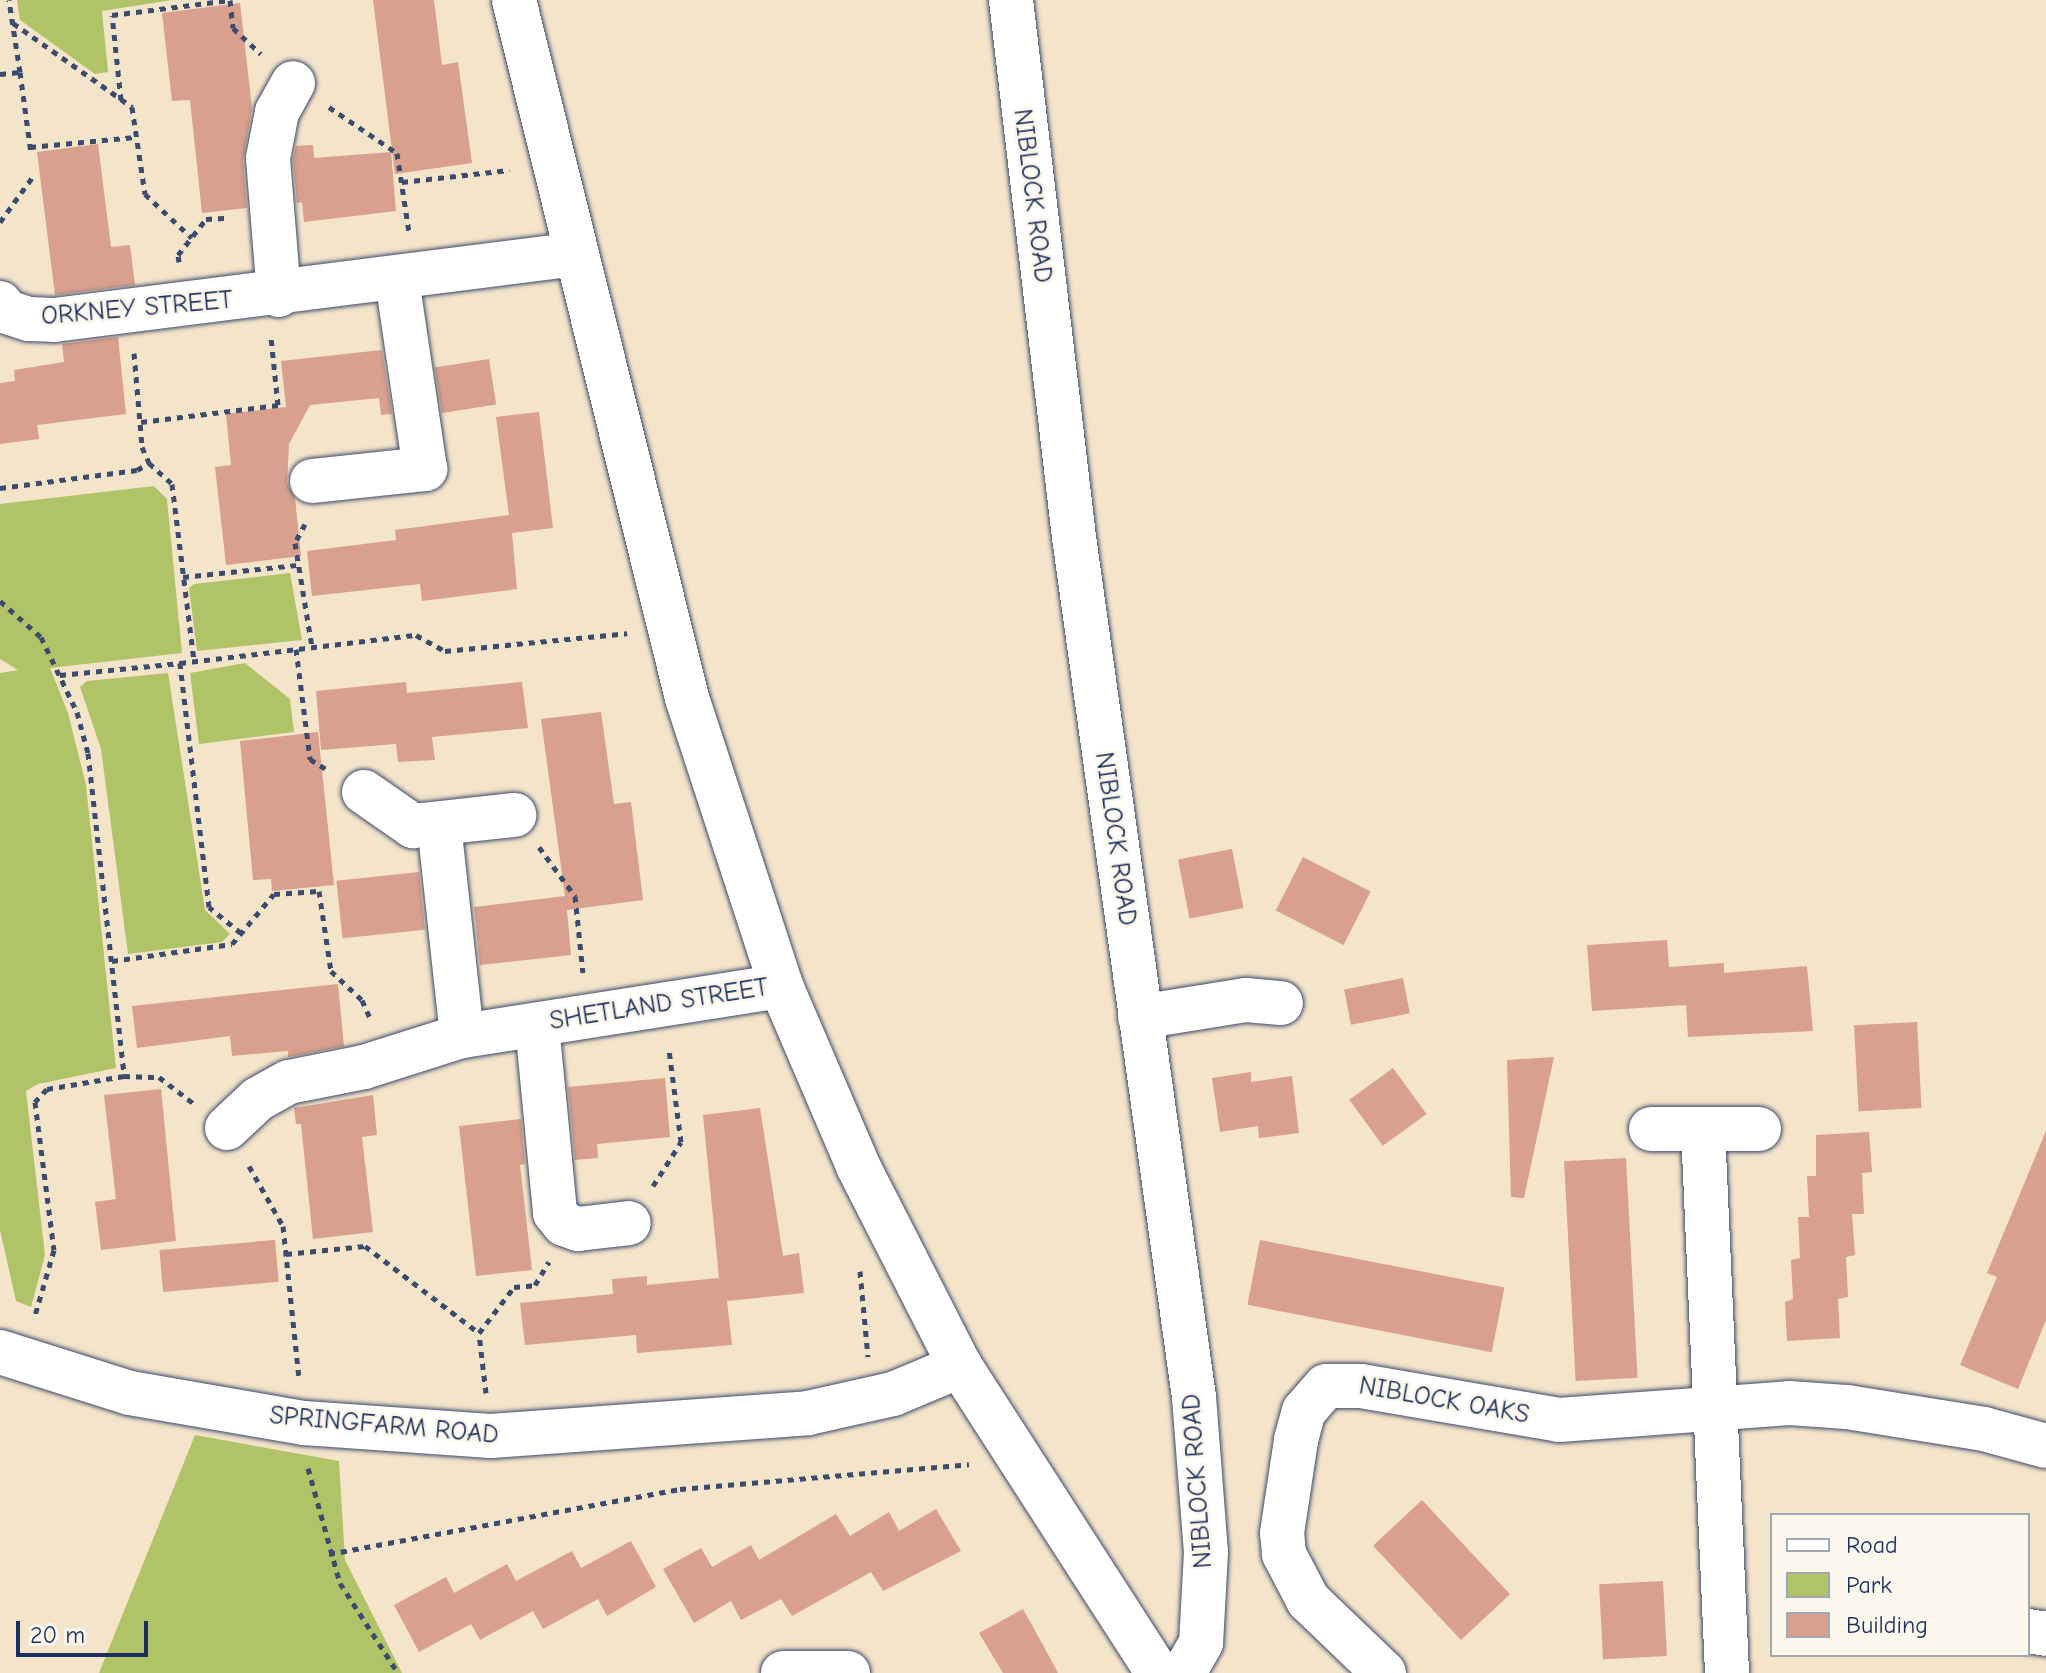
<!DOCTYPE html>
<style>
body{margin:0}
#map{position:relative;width:2046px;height:1673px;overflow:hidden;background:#f4e4ca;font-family:"Comic Neue",sans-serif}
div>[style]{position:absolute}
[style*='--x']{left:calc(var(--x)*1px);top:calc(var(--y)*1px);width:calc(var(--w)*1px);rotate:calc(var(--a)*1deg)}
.green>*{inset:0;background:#b1c367}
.building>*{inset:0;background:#d8a08d;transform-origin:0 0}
.path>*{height:5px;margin-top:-2.5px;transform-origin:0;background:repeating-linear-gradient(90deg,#3c4a6e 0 6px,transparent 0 12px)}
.roads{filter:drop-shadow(0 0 2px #3c4a6e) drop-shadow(0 0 2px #3c4a6e)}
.minor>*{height:44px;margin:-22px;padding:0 22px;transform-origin:22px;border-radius:22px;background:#fff}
span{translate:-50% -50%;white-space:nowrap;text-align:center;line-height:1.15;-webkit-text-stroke:6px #fbf7ec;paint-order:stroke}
.street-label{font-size:26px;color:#1b2f5e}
.legend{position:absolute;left:1770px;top:1513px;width:260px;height:144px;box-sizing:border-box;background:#fbf7ec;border:2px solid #a1a7b3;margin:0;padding:10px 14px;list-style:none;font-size:24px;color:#1b2f5e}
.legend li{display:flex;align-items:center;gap:16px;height:40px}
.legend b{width:40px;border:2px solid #a1a7b3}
.scale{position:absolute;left:16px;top:1621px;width:132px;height:36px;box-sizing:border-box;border:4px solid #1b2f5e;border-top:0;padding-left:10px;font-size:24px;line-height:28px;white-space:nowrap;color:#1b2f5e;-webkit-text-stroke:6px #fbf7ec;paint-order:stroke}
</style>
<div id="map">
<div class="green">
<div style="clip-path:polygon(17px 0,172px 0,102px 11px,108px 72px,95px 74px,20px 20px)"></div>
<div style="clip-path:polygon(154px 486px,167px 499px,182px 653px,50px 668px,68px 713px,86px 785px,116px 1068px,38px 1084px,26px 1091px,45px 1255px,31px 1307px,16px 1301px,0 1230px,0 673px,18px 670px,0 659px,0 504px)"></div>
<div style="clip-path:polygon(290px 573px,302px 640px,197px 651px,189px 588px,194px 584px)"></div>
<div style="clip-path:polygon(245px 663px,290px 699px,294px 732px,199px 744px,190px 673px)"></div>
<div style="clip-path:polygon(168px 673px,205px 910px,230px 934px,222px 942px,128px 954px,101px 749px,80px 687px,87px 681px)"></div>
<div style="clip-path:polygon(195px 1435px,339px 1461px,345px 1560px,402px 1673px,99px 1673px)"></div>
</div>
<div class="building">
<div style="clip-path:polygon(373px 0,434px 0,442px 65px,458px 62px,472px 163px,395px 174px)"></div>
<div style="clip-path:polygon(240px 3px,252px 108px,243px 160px,247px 208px,202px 213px,190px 100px,172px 101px,162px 13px)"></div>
<div style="clip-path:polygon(98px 144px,111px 247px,130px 245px,135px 285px,55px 295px,37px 152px)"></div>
<div style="clip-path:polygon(313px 145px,314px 158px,391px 152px,396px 211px,304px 222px,302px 202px,297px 203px,293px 159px,296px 146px)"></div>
<div style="clip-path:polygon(118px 337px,126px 414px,37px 425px,39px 439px,0 444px,0 383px,15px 381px,14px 370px,64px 362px,62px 344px)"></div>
<div style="clip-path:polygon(382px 350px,392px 414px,381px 415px,379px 398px,310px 405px,289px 444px,287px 484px,295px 498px,301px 556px,226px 565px,215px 467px,231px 465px,226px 414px,286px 407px,281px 361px)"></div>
<div style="left:489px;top:359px;width:46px;height:55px;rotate:81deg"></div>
<div style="clip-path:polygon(539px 412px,553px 528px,512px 533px,517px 589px,422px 601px,420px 584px,312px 596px,307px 551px,396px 540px,395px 530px,509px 515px,496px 417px)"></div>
<div style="clip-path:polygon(406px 682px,407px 693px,522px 682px,528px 728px,432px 737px,435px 760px,398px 762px,396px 744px,321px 750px,316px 691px)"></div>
<div style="clip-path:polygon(601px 712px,614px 804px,631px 802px,643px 900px,567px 910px,571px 955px,480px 965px,474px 907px,565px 896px,541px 719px)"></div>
<div style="clip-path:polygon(318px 732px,334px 885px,272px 891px,271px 879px,253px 880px,240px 741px)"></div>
<div style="left:1232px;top:849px;width:60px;height:55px;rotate:79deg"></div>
<div style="left:1303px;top:857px;width:76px;height:60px;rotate:27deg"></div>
<div style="left:419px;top:872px;width:58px;height:83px;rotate:84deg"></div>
<div style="clip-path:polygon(1667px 940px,1669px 967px,1724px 963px,1724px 973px,1807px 966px,1813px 1031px,1688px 1037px,1686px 1005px,1592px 1011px,1587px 945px)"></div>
<div style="left:1403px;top:978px;width:36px;height:60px;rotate:79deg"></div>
<div style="clip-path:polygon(338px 984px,344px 1046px,288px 1057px,288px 1051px,232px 1056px,230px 1036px,137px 1048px,132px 1006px)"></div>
<div style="left:1917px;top:1022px;width:86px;height:63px;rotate:87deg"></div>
<div style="clip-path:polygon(1554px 1057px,1524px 1198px,1511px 1197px,1507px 1060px)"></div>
<div style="left:1393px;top:1068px;width:57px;height:54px;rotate:54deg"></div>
<div style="clip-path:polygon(1251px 1072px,1251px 1082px,1292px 1076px,1299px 1133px,1259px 1138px,1258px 1126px,1220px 1132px,1212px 1078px)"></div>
<div style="clip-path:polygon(665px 1078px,670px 1137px,597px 1144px,598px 1158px,575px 1160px,568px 1087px)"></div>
<div style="clip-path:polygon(161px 1089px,176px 1241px,101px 1250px,95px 1202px,116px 1199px,104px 1095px)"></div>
<div style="clip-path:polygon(373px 1095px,377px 1135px,362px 1137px,373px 1232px,313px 1239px,301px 1124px,296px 1124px,294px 1108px)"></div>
<div style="clip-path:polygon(760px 1108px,783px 1256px,799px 1253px,804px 1293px,727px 1301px,732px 1345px,637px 1353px,636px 1335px,525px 1345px,520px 1303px,613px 1294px,612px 1279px,647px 1276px,647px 1285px,719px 1278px,703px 1115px)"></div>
<div style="clip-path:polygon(521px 1119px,525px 1164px,520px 1165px,532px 1270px,476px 1276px,459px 1126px)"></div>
<div style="clip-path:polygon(2046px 1131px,2046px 1320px,2018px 1389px,1960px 1365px,1997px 1277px,1987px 1273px)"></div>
<div style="clip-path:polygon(1869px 1132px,1872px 1172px,1862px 1173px,1864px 1214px,1852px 1214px,1855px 1255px,1846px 1257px,1848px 1297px,1838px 1299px,1840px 1338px,1787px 1341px,1785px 1302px,1793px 1299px,1791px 1260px,1800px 1258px,1798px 1217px,1809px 1217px,1807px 1176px,1816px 1176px,1816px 1135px)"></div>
<div style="left:1626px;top:1158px;width:220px;height:62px;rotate:87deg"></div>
<div style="left:275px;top:1240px;width:42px;height:116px;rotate:85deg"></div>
<div style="left:1260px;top:1240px;width:249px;height:66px;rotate:11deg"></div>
<div style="left:1422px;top:1500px;width:129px;height:67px;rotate:47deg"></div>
<div style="clip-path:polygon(936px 1509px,961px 1551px,883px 1591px,871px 1572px,792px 1616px,781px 1599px,741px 1620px,731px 1601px,694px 1623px,663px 1569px,701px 1548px,712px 1567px,751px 1545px,759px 1560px,836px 1514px,850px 1536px,889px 1512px,899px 1531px)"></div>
<div style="clip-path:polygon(631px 1541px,656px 1587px,607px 1616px,598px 1599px,543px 1629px,533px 1611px,480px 1640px,471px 1624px,419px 1652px,394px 1605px,446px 1577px,454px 1593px,507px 1564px,516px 1581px,572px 1551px,581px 1568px)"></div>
<div style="left:1663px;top:1581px;width:75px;height:64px;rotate:87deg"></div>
<div style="clip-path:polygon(1023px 1609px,1044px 1647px,1058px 1673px,1003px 1673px,979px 1633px)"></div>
</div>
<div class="path">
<div style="--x:13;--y:23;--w:146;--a:35.2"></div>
<div style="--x:132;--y:107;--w:88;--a:81.5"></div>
<div style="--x:145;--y:194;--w:64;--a:43.1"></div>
<div style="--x:20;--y:72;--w:82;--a:82.3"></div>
<div style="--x:0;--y:74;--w:20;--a:-6"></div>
<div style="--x:20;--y:72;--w:73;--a:-98.7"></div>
<div style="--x:121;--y:100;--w:85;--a:-96"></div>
<div style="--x:112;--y:15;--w:119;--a:-7.2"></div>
<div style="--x:230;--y:0;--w:28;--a:84"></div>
<div style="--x:233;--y:28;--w:38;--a:43"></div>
<div style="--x:329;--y:107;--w:82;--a:34.1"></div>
<div style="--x:397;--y:153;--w:80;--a:81.4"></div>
<div style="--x:30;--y:147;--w:106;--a:-5.4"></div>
<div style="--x:402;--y:182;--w:108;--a:-6.4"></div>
<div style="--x:0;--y:222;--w:58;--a:-54.1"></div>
<div style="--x:179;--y:262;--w:7;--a:-98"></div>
<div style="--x:178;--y:255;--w:46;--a:-52.1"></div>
<div style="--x:206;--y:219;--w:22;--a:-3"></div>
<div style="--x:134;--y:353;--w:94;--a:85.1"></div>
<div style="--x:142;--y:447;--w:17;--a:66"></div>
<div style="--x:149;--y:463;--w:31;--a:42"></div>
<div style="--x:172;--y:484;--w:177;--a:82.9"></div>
<div style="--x:141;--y:422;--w:138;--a:-7.1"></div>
<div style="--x:278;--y:405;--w:68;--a:-95.9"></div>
<div style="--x:0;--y:488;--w:138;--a:-7.5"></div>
<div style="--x:137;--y:470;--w:14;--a:-30"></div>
<div style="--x:305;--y:524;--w:21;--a:118"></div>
<div style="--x:295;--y:543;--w:105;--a:80.7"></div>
<div style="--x:183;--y:577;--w:116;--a:-6"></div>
<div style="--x:0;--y:601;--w:55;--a:41.3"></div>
<div style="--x:41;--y:637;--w:83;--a:64.4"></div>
<div style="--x:77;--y:712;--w:42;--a:75"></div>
<div style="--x:88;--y:753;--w:325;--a:83.6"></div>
<div style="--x:124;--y:1076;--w:78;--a:170.4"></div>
<div style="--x:47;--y:1089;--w:18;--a:133"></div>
<div style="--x:35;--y:1102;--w:149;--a:82.7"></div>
<div style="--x:54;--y:1250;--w:72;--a:106.2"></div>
<div style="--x:296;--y:649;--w:111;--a:82.7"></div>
<div style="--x:310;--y:759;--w:22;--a:32"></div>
<div style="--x:60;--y:675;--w:121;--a:-5.7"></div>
<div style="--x:539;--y:847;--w:61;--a:53.7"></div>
<div style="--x:575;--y:896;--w:77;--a:84.1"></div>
<div style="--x:241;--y:933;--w:41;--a:-140.9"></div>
<div style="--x:209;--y:907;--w:246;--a:-96.8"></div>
<div style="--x:180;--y:663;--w:238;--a:-6.8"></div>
<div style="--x:416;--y:635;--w:33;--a:29"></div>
<div style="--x:445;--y:651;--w:183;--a:-5.6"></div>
<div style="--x:112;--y:961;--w:121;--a:-8.1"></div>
<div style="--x:232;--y:944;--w:65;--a:-50"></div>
<div style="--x:274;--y:894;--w:45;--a:-3.8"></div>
<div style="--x:319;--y:891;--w:81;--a:81.5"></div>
<div style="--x:331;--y:971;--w:42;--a:43.1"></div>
<div style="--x:362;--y:1000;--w:20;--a:66"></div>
<div style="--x:124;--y:1076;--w:35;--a:2"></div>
<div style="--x:159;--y:1077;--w:43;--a:37.4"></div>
<div style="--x:249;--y:1166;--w:69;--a:60.5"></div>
<div style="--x:283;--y:1226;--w:153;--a:84"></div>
<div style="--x:653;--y:1186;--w:52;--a:-57.5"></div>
<div style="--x:681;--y:1142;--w:94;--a:-97.4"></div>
<div style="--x:286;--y:1254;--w:79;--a:-5.8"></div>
<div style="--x:365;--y:1246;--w:143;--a:37.3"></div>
<div style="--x:860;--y:1271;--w:86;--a:84.7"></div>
<div style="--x:486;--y:1393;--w:60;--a:-96.7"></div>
<div style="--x:479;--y:1333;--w:58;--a:-52.7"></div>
<div style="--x:514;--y:1287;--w:21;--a:-5"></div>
<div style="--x:535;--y:1285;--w:27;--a:-59"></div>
<div style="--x:308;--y:1468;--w:119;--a:74.5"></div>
<div style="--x:340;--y:1583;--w:107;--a:57.2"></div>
<div style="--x:329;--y:1554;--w:357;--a:-10.5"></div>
<div style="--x:680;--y:1489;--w:290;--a:-4.9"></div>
</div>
<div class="roads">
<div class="minor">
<div style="--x:514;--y:0;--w:719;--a:76.08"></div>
<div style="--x:687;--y:698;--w:303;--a:71.9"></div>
<div style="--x:781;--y:986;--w:196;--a:66.8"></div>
<div style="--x:858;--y:1166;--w:225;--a:63"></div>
<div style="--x:960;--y:1366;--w:365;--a:57.2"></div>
<div style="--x:1011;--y:0;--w:541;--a:83.31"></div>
<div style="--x:1074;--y:537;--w:868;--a:82.06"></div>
<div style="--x:1194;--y:1397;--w:155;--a:85.6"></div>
<div style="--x:1206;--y:1552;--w:91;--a:93.1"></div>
<div style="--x:1201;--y:1643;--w:34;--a:120"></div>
<div style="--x:279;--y:295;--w:137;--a:-94.6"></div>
<div style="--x:268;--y:158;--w:47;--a:-78.9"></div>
<div style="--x:277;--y:112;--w:33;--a:-61"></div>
<div style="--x:0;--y:303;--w:11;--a:52"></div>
<div style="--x:7;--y:312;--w:23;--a:18"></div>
<div style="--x:29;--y:319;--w:25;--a:2"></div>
<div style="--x:54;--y:320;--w:527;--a:-7.19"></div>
<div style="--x:312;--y:481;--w:114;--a:-6.1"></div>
<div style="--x:425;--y:469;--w:192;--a:-98.4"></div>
<div style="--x:364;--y:792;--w:60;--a:34.8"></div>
<div style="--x:413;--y:826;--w:102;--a:-6.2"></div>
<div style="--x:439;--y:824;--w:213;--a:83.8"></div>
<div style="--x:1140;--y:1017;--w:107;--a:-9.1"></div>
<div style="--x:1246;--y:1000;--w:35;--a:5"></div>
<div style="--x:537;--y:1025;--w:189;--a:84.5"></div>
<div style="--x:555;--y:1213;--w:14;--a:51"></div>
<div style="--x:564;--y:1224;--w:15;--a:20"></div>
<div style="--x:578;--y:1229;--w:51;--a:-6.7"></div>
<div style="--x:227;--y:1128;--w:42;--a:-43.1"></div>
<div style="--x:258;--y:1099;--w:35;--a:-29"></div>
<div style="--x:289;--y:1082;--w:76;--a:-11.3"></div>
<div style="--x:364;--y:1067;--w:103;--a:-17.6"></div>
<div style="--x:462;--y:1036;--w:323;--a:-8.9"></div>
<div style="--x:1651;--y:1129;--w:108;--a:0"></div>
<div style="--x:1703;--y:1129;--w:545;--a:87.47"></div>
<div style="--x:0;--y:1352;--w:136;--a:17.5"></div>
<div style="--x:130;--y:1393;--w:177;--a:9.8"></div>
<div style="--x:304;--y:1423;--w:187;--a:4"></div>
<div style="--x:491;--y:1436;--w:318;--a:-4.1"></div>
<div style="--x:808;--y:1413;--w:87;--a:-12.6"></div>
<div style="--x:893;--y:1394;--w:73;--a:-22.7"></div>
<div style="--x:2028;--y:1631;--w:18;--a:9"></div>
<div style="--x:783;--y:1673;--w:65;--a:0"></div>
<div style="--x:1384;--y:1673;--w:105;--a:-136.2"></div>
<div style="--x:1308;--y:1600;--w:52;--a:-117.6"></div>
<div style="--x:1284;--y:1554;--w:21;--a:-95"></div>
<div style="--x:1282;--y:1533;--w:94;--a:-81.4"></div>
<div style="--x:1296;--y:1440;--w:30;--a:-75"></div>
<div style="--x:1304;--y:1411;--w:33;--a:-49"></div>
<div style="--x:1326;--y:1386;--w:35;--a:0"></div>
<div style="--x:1361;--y:1386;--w:201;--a:9.7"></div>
<div style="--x:1559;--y:1420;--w:231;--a:-4.2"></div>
<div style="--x:1789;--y:1403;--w:58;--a:3.9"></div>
<div style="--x:1847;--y:1407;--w:139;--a:9.1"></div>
<div style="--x:1984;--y:1429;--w:64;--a:15.3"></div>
</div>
</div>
<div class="street-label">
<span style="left:1032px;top:196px;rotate:83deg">NIBLOCK ROAD</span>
<span style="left:137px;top:309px;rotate:-5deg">ORKNEY STREET</span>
<span style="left:1115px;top:839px;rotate:82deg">NIBLOCK ROAD</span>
<span style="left:659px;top:1005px;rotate:-9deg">SHETLAND STREET</span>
<span style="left:1444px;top:1401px;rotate:10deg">NIBLOCK OAKS</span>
<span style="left:384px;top:1426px;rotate:5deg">SPRINGFARM ROAD</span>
<span style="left:1198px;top:1481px;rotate:-94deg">NIBLOCK ROAD</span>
</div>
<ul class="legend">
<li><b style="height:10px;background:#fff"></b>Road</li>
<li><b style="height:22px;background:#b1c367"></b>Park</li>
<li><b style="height:22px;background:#d8a08d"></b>Building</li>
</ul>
<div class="scale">20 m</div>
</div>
